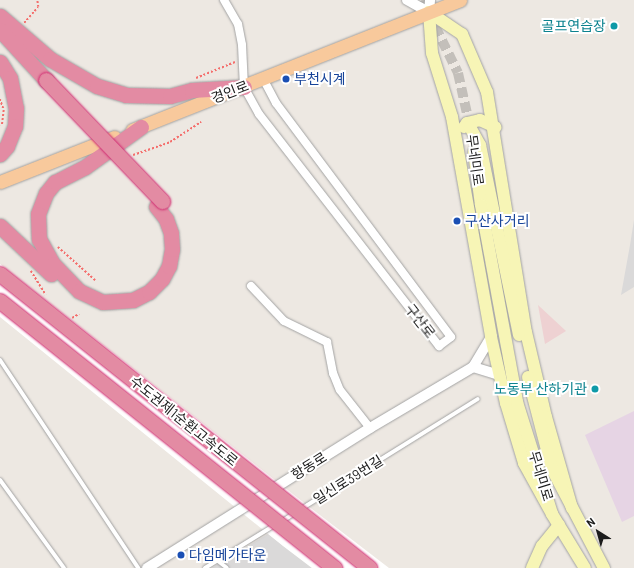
<!DOCTYPE html>
<meta charset="utf-8">
<style>
body{margin:0}
#map{position:relative;width:634px;height:568px;overflow:hidden;background:#ede8e2;font-family:Barlow,"Noto Sans KR",sans-serif}
div>[style]{position:absolute}
[style*='--x']{left:calc(var(--x)*1px);top:calc(var(--y)*1px);width:calc(var(--w)*1px);rotate:calc(var(--a)*1deg)}
.residential>*{inset:0;background:#dad9d9}
.commercial>*{inset:0;background:#eed1d2}
.industrial>*{inset:0;background:#e6d4e4}
.pier>*{inset:0;background:#fff}
.tertiary-tunnel>*{height:10px;margin-top:-5px;transform-origin:0;background:repeating-linear-gradient(90deg,#c3bfba 0 10px,transparent 0 15px)}
.path>*{height:1.5px;margin-top:-0.75px;transform-origin:0;background:repeating-linear-gradient(90deg,#f46e6c 0 2px,transparent 0 4px)}
.roads{filter:drop-shadow(0 0 1px #a3a3a3) drop-shadow(0 0 1px #a3a3a3)}
.service>*{height:4px;margin:-2px;padding:0 2px;transform-origin:2px;border-radius:2px;background:#fff}
.minor>*{height:8px;margin:-4px;padding:0 4px;transform-origin:4px;border-radius:4px;background:#fff}
.tertiary>*{height:10px;margin:-5px;padding:0 5px;transform-origin:5px;border-radius:5px;background:#fff}
.secondary>*{height:12px;margin:-6px;padding:0 6px;transform-origin:6px;border-radius:6px;background:#f7f5b6}
.primary>*{height:13px;margin:-6.5px;padding:0 6.5px;transform-origin:6.5px;border-radius:6.5px;background:#f8c99c}
.motorway>*{height:15px;margin:-7.5px;padding:0 7.5px;transform-origin:7.5px;border-radius:7.5px;background:#e38ba3}
.bridges{filter:drop-shadow(0 0 1px #d02a70) drop-shadow(0 0 1px #d02a70)}
.motorway-bridge>*{height:15px;margin:-7.5px;padding:0 7.5px;transform-origin:7.5px;border-radius:7.5px;background:#e38ba3}
.dots>*{width:11px;height:11px;translate:-50% -50%;box-sizing:border-box;border:2px solid #fff;border-radius:50%}
span{translate:-50% -50%;white-space:nowrap;text-align:center;line-height:1.15;-webkit-text-stroke:4px #fff;paint-order:stroke}
.culture-label{font-size:14px;color:#0d838f}
.right{translate:-100% -50%;text-align:right}
.transit-label{font-size:14px;color:#164399}
.left{translate:0 -50%;text-align:left}
.street-label{font-size:14px;color:#1c1c1c}
.north{position:absolute;left:578px;top:512px;width:40px;height:40px;-webkit-text-stroke:3px #fff;paint-order:stroke;rotate:323deg;font-size:11px;font-weight:700;line-height:16px;text-align:center;color:#1c1c1c}
.north::after{content:'';display:block;margin:auto;width:14px;height:18px;background:#1c1c1c;clip-path:polygon(50% 0,100% 100%,50% 72%,0 100%)}
</style>
<div id="map">
<div class="residential">
<div style="clip-path:polygon(634px 220px,634px 287px,621px 295px,630px 245px)"></div>
<div style="clip-path:polygon(268px 534px,312px 568px,212px 568px)"></div>
</div>
<div class="commercial">
<div style="clip-path:polygon(538px 305px,566px 331px,545px 344px)"></div>
</div>
<div class="industrial">
<div style="clip-path:polygon(634px 411px,634px 516px,622px 522px,585px 435px)"></div>
</div>
<div class="pier">
<div style="clip-path:polygon(0 264px,312px 509px,389px 568px,312px 568px,283px 546px,0 317px)"></div>
</div>
<div class="tertiary-tunnel">
<div style="--x:422;--y:0;--w:81;--a:63.7"></div>
<div style="--x:458;--y:73;--w:55;--a:77.5"></div>
</div>
<div class="path">
<div style="--x:24;--y:23;--w:21;--a:-49"></div>
<div style="--x:38;--y:7;--w:7;--a:-98"></div>
<div style="--x:196;--y:78;--w:42;--a:-22.3"></div>
<div style="--x:0;--y:99;--w:12;--a:70"></div>
<div style="--x:4;--y:110;--w:16;--a:97"></div>
<div style="--x:133;--y:155;--w:39;--a:-19"></div>
<div style="--x:170;--y:142;--w:37;--a:-33"></div>
<div style="--x:58;--y:247;--w:50;--a:41.7"></div>
<div style="--x:31;--y:271;--w:28;--a:58"></div>
<div style="--x:72;--y:318;--w:8;--a:-30"></div>
</div>
<div class="roads">
<div class="service">
<div style="--x:0;--y:360;--w:250;--a:56.4"></div>
<div style="--x:0;--y:480;--w:109;--a:54"></div>
<div style="--x:301;--y:509;--w:208;--a:-31.9"></div>
<div style="--x:281;--y:522;--w:17;--a:-33"></div>
<div style="--x:218;--y:561;--w:11;--a:38"></div>
<div style="--x:205;--y:568;--w:82;--a:-31.6"></div>
</div>
<div class="minor">
<div style="--x:224;--y:0;--w:28;--a:60"></div>
<div style="--x:238;--y:24;--w:21;--a:79"></div>
<div style="--x:242;--y:45;--w:42;--a:87.3"></div>
<div style="--x:244;--y:87;--w:31;--a:61"></div>
<div style="--x:259;--y:114;--w:294;--a:52.2"></div>
<div style="--x:439;--y:346;--w:15;--a:-37"></div>
<div style="--x:451;--y:337;--w:292;--a:-126.8"></div>
<div style="--x:276;--y:103;--w:27;--a:-118"></div>
<div style="--x:251;--y:286;--w:48;--a:46.7"></div>
<div style="--x:284;--y:321;--w:48;--a:26"></div>
<div style="--x:327;--y:342;--w:32;--a:79"></div>
<div style="--x:333;--y:373;--w:18;--a:68"></div>
<div style="--x:340;--y:390;--w:48;--a:51.7"></div>
</div>
<div class="tertiary">
<div style="--x:407;--y:0;--w:25;--a:29"></div>
<div style="--x:429;--y:12;--w:12;--a:-85"></div>
<div style="--x:473;--y:367;--w:28;--a:17"></div>
<div style="--x:147;--y:568;--w:263;--a:-32.1"></div>
<div style="--x:370;--y:428;--w:120;--a:-30.6"></div>
<div style="--x:473;--y:367;--w:35;--a:-59"></div>
</div>
<div class="secondary">
<div style="--x:429;--y:12;--w:40;--a:34"></div>
<div style="--x:462;--y:34;--w:63;--a:66.7"></div>
<div style="--x:487;--y:92;--w:243;--a:80.8"></div>
<div style="--x:526;--y:332;--w:87;--a:76.8"></div>
<div style="--x:546;--y:417;--w:95;--a:74.1"></div>
<div style="--x:429;--y:12;--w:41;--a:85.8"></div>
<div style="--x:432;--y:53;--w:67;--a:72.6"></div>
<div style="--x:452;--y:117;--w:223;--a:79.9"></div>
<div style="--x:491;--y:337;--w:68;--a:77.2"></div>
<div style="--x:506;--y:403;--w:63;--a:73.3"></div>
<div style="--x:524;--y:463;--w:58;--a:61.2"></div>
<div style="--x:464;--y:127;--w:5;--a:-53"></div>
<div style="--x:467;--y:123;--w:13;--a:-13"></div>
<div style="--x:480;--y:120;--w:17;--a:25"></div>
<div style="--x:470;--y:127;--w:21;--a:61"></div>
<div style="--x:480;--y:145;--w:194;--a:78.4"></div>
<div style="--x:474;--y:152;--w:53;--a:82.5"></div>
<div style="--x:481;--y:205;--w:200;--a:79.6"></div>
<div style="--x:517;--y:402;--w:117;--a:72.6"></div>
<div style="--x:552;--y:514;--w:63;--a:58.6"></div>
<div style="--x:528;--y:377;--w:95;--a:75.4"></div>
<div style="--x:552;--y:469;--w:112;--a:62.3"></div>
<div style="--x:532;--y:568;--w:24;--a:-66"></div>
<div style="--x:542;--y:546;--w:27;--a:-51"></div>
</div>
<div class="primary">
<div style="--x:132;--y:130;--w:353;--a:-21.6"></div>
<div style="--x:0;--y:182;--w:123;--a:-21.5"></div>
</div>
<div class="motorway">
<div style="--x:0;--y:16;--w:66;--a:40.7"></div>
<div style="--x:50;--y:59;--w:54;--a:29.9"></div>
<div style="--x:97;--y:86;--w:30;--a:17"></div>
<div style="--x:126;--y:95;--w:44;--a:1.3"></div>
<div style="--x:170;--y:96;--w:23;--a:-15"></div>
<div style="--x:192;--y:90;--w:52;--a:-3.3"></div>
<div style="--x:0;--y:30;--w:68;--a:47.4"></div>
<div style="--x:0;--y:62;--w:19;--a:58"></div>
<div style="--x:10;--y:78;--w:31;--a:79"></div>
<div style="--x:16;--y:108;--w:18;--a:93"></div>
<div style="--x:15;--y:126;--w:22;--a:112"></div>
<div style="--x:7;--y:146;--w:11;--a:131"></div>
<div style="--x:141;--y:127;--w:69;--a:144.5"></div>
<div style="--x:85;--y:167;--w:34;--a:153"></div>
<div style="--x:55;--y:182;--w:14;--a:129"></div>
<div style="--x:46;--y:193;--w:22;--a:111"></div>
<div style="--x:38;--y:214;--w:25;--a:88"></div>
<div style="--x:39;--y:239;--w:29;--a:61"></div>
<div style="--x:53;--y:264;--w:37;--a:46"></div>
<div style="--x:79;--y:291;--w:26;--a:25"></div>
<div style="--x:103;--y:302;--w:30;--a:-4"></div>
<div style="--x:133;--y:300;--w:18;--a:-27"></div>
<div style="--x:149;--y:292;--w:18;--a:-45"></div>
<div style="--x:162;--y:279;--w:15;--a:-62"></div>
<div style="--x:169;--y:266;--w:17;--a:-80"></div>
<div style="--x:172;--y:249;--w:16;--a:-94"></div>
<div style="--x:171;--y:233;--w:15;--a:-110"></div>
<div style="--x:166;--y:219;--w:16;--a:-128"></div>
<div style="--x:0;--y:226;--w:70;--a:43.3"></div>
</div>
</div>
<div class="bridges">
<div class="motorway-bridge">
<div style="--x:46;--y:80;--w:168;--a:46.2"></div>
<div style="--x:0;--y:274;--w:472;--a:38.5"></div>
<div style="--x:0;--y:301;--w:428;--a:38.6"></div>
</div>
</div>
<div class="dots">
<div style="left:614px;top:26px;background:#0f9aa8"></div>
<div style="left:286px;top:79px;background:#1a4fb4"></div>
<div style="left:457px;top:221px;background:#1a4fb4"></div>
<div style="left:595px;top:389px;background:#0f9aa8"></div>
<div style="left:181px;top:555px;background:#1a4fb4"></div>
</div>
<div class="culture-label">
<span class="right" style="left:606px;top:26px">골프연습장</span>
<span class="right" style="left:587px;top:389px">노동부 산하기관</span>
</div>
<div class="transit-label">
<span class="left" style="left:294px;top:79px">부천시계</span>
<span class="left" style="left:465px;top:221px">구산사거리</span>
<span class="left" style="left:189px;top:555px">다임메가타운</span>
</div>
<div class="street-label">
<span style="left:230px;top:92px;rotate:-21deg">경인로</span>
<span style="left:475px;top:160px;rotate:82deg">무네미로</span>
<span style="left:420px;top:321px;rotate:52deg">구산로</span>
<span style="left:184px;top:421px;rotate:39deg">수도권제1순환고속도로</span>
<span style="left:309px;top:466px;rotate:-32deg">항동로</span>
<span style="left:541px;top:476px;rotate:73deg">무네미로</span>
<span style="left:348px;top:480px;rotate:-32deg">일신로39번길</span>
</div>
<div class="north">N</div>
</div>
